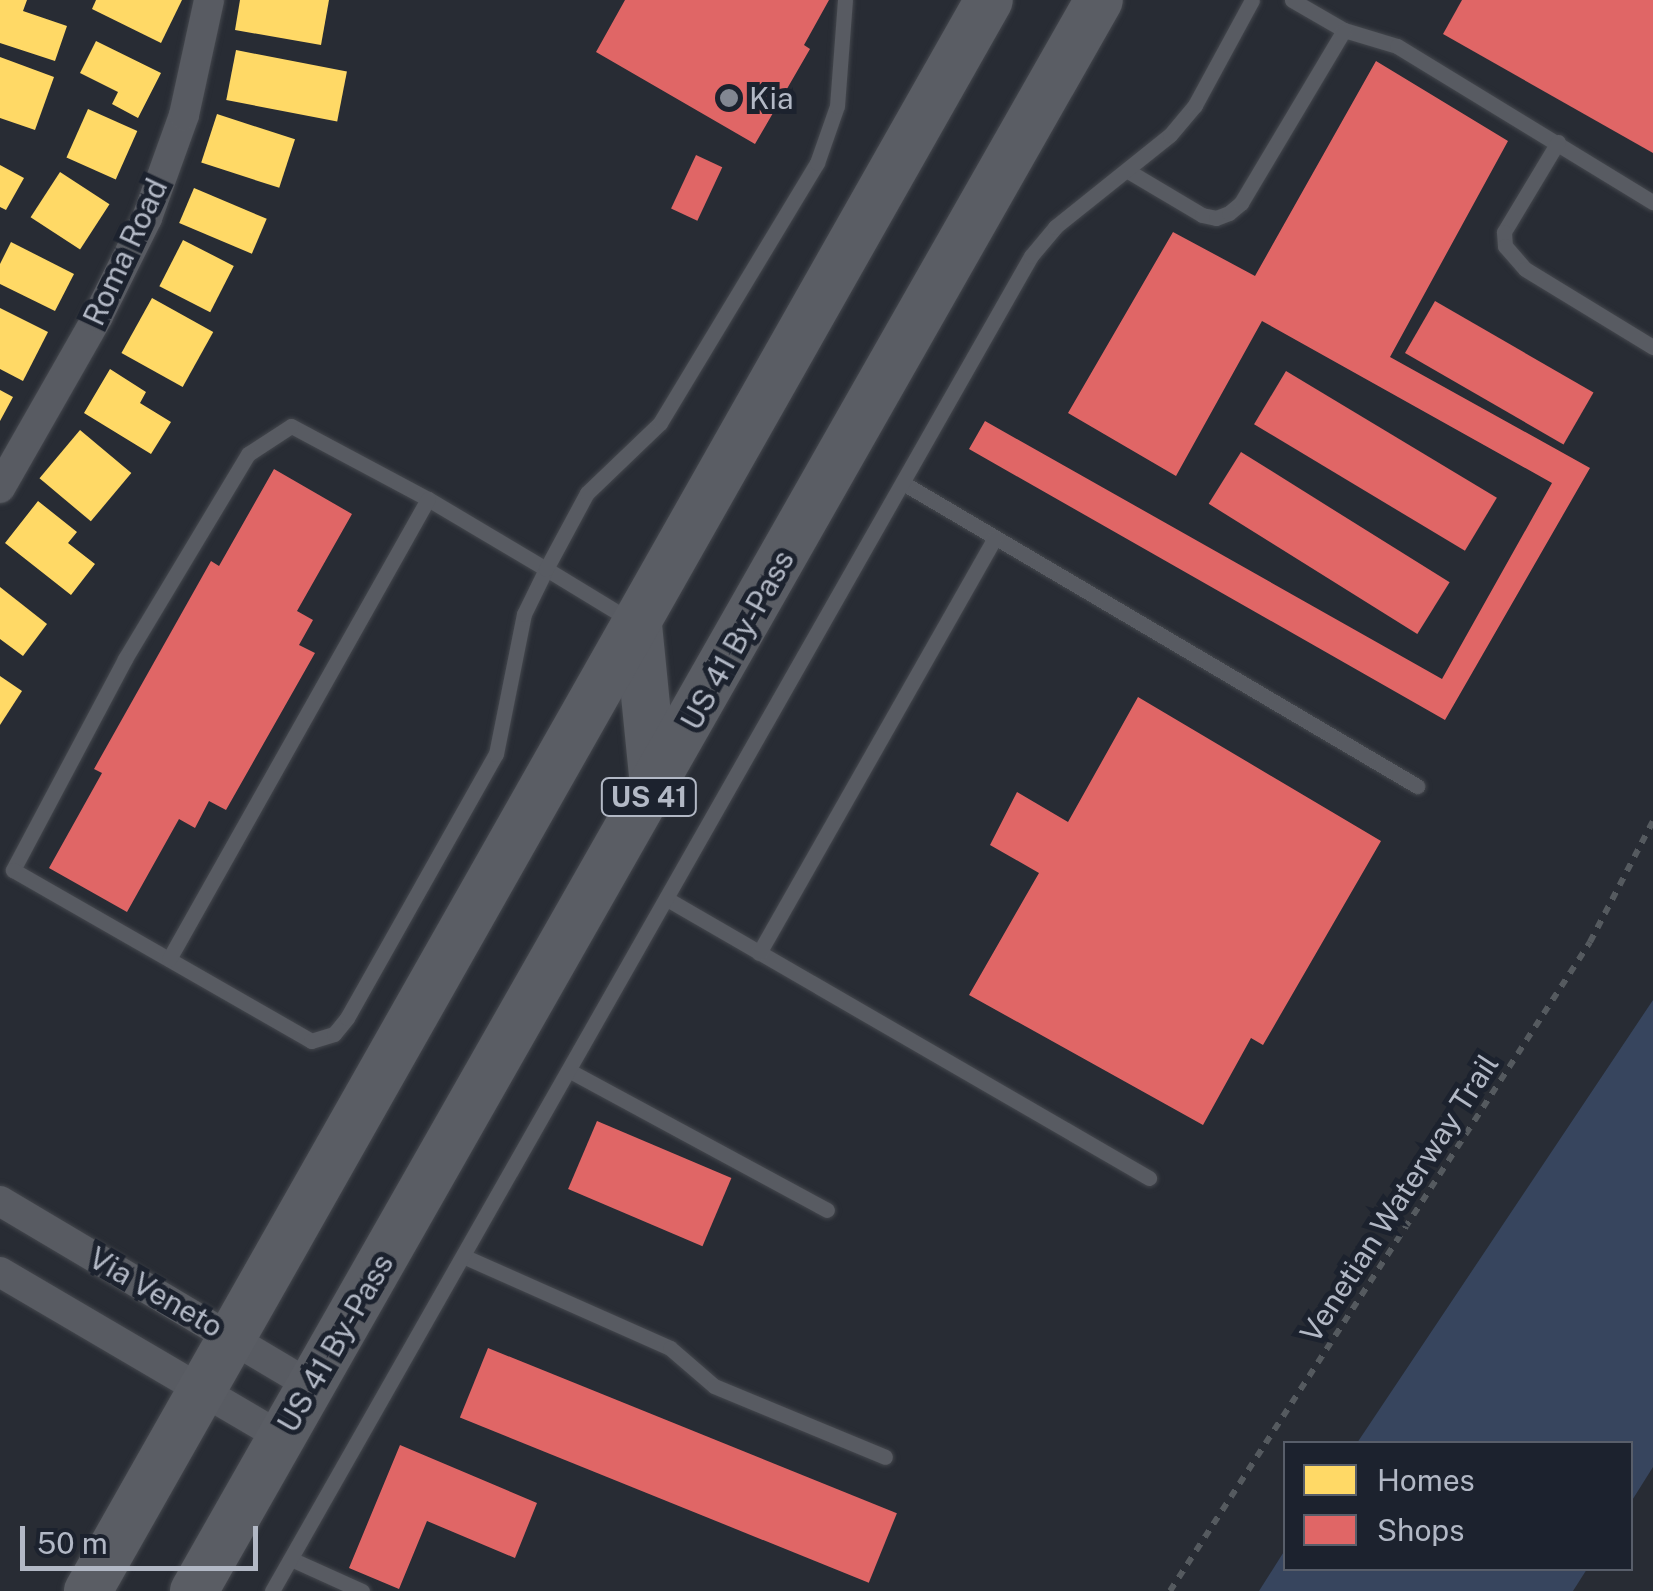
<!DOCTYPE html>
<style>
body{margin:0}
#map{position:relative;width:1653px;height:1591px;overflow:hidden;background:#282c34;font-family:"Public Sans",sans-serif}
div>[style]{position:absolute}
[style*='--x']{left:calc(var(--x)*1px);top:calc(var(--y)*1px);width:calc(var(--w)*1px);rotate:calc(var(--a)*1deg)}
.water>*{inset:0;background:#37455e}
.homes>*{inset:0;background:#ffd966;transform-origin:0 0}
.shops>*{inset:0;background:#e06666;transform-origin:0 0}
.path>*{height:6px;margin-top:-3px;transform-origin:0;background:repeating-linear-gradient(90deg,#555a5f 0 8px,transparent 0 16px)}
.roads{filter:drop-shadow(0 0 2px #44474d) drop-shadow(0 0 2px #44474d)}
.service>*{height:15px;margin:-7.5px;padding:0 7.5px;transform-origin:7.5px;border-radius:7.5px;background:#585b62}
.minor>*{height:30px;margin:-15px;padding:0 15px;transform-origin:15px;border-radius:15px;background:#585b62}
.primary>*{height:48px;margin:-24px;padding:0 24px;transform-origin:24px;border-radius:24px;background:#5a5d64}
.dots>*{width:28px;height:28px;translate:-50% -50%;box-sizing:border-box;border:5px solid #1c222e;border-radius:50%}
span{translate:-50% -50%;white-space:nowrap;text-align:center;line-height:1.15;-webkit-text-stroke:10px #1c222e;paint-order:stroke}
.shield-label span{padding:2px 8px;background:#1c222e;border:2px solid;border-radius:8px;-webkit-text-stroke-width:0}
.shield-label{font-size:28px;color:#b2b8c5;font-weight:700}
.poi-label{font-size:30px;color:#b2b8c5}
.left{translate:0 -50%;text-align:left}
.street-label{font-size:30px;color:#b2b8c5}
.legend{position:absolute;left:1283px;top:1441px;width:350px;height:130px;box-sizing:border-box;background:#1c222e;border:2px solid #585e6a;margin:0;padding:12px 18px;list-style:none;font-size:30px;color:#b2b8c5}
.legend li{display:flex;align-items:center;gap:20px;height:50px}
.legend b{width:50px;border:2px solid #585e6a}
.scale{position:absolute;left:20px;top:1526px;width:238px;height:45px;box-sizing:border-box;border:5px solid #b2b8c5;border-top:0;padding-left:12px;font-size:30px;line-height:35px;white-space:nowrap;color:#b2b8c5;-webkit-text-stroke:8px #1c222e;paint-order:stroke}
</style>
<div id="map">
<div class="water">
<div style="clip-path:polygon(1653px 1000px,1653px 1467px,1631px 1502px,1630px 1444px,1357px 1443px)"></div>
<div style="clip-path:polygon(1285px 1550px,1286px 1568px,1587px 1569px,1573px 1591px,1259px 1591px)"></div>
</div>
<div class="homes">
<div style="clip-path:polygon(0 0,27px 0,23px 11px,67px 26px,55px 61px,0 43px)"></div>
<div style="clip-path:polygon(96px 0,182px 0,161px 43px,92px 9px)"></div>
<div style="clip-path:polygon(240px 0,329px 0,321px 45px,235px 30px)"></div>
<div style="clip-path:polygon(96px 41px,161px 73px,138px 118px,112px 104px,118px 92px,80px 73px)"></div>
<div style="left:236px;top:50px;width:113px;height:51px;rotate:11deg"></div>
<div style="clip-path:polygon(0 57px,54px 77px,35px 130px,0 118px)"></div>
<div style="left:88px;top:109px;width:54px;height:53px;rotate:24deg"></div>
<div style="left:217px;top:114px;width:82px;height:51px;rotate:18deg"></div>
<div style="clip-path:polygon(0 165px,24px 178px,6px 210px,0 207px)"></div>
<div style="left:60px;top:172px;width:59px;height:54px;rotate:33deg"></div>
<div style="left:194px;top:188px;width:79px;height:38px;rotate:23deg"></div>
<div style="left:183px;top:240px;width:57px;height:52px;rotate:27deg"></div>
<div style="clip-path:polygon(11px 242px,74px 274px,55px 311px,0 284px,0 264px)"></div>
<div style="left:152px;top:298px;width:70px;height:63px;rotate:29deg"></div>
<div style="clip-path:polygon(0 308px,48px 332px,23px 381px,0 369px)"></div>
<div style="clip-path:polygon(110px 369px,146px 392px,140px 403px,171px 422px,151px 454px,84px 413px)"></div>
<div style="clip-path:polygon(0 390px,13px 397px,0 421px)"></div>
<div style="left:80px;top:430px;width:67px;height:63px;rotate:40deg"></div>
<div style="clip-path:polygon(38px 501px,77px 532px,68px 543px,95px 564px,71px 595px,5px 543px)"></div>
<div style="clip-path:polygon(0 587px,47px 624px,23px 656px,0 639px)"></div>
<div style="clip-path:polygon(0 676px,22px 691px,0 725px)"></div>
</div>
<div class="shops">
<div style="clip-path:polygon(625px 0,829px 0,804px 45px,810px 49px,755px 144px,596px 52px)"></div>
<div style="clip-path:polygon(1462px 0,1653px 0,1653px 153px,1443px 34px)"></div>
<div style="clip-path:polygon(1376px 61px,1508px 141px,1390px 357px,1590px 468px,1445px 720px,969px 449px,985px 421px,1442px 679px,1552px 483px,1262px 321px,1176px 476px,1068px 413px,1173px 232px,1255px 276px)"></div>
<div style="left:696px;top:155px;width:29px;height:59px;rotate:25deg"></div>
<div style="left:1435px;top:301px;width:183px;height:60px;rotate:30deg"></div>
<div style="left:1286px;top:371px;width:246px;height:62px;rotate:31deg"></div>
<div style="left:1241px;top:452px;width:246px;height:61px;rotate:32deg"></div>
<div style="clip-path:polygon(274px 469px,352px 514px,297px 611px,313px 620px,299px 645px,315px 653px,226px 810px,209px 801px,195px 828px,179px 819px,127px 912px,49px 868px,102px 773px,94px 769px,211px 561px,219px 566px)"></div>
<div style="clip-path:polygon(1138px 697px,1381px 841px,1263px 1045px,1251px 1038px,1203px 1125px,969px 995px,1039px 873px,990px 845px,1017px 792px,1068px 822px)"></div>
<div style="left:597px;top:1121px;width:146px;height:74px;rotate:23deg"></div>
<div style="left:488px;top:1348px;width:441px;height:75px;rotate:22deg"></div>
<div style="clip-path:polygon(400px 1445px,537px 1503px,515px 1558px,427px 1521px,399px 1589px,349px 1568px)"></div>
</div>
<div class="path">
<div style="--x:1170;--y:1591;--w:773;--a:-57.09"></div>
<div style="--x:1590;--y:942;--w:136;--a:-62.5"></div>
</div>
<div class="roads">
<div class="service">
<div style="--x:1292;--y:0;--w:60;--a:30"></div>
<div style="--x:1344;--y:30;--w:55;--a:16.8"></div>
<div style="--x:1397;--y:46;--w:300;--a:31.4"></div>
<div style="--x:1558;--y:142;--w:105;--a:121"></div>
<div style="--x:1504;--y:232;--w:14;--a:86"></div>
<div style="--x:1505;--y:246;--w:30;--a:49"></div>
<div style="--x:1525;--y:269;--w:150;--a:31.4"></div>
<div style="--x:1128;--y:171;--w:86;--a:30.7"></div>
<div style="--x:1202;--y:215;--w:14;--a:12"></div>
<div style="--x:1216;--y:218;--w:14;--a:-21"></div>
<div style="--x:1229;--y:213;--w:16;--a:-40"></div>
<div style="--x:1241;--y:203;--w:201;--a:-59.2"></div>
<div style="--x:903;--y:483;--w:597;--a:30.52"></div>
<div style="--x:630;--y:620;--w:98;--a:-148.7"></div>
<div style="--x:546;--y:569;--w:137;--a:-149.3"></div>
<div style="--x:428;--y:499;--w:155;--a:-151.9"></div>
<div style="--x:291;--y:426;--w:51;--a:146.9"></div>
<div style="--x:248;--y:454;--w:239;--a:121"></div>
<div style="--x:125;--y:659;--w:239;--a:118"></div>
<div style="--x:13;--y:870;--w:344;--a:29.8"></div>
<div style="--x:311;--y:1041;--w:24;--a:-17"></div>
<div style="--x:334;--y:1034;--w:21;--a:-51"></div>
<div style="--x:347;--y:1018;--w:303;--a:-60.6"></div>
<div style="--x:496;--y:754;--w:143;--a:-78.7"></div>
<div style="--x:524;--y:614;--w:50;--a:-63.9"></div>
<div style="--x:546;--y:569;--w:86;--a:-61.7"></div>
<div style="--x:587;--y:493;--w:101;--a:-43.8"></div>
<div style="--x:660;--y:423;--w:304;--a:-58.9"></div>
<div style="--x:817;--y:163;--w:60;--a:-70.7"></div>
<div style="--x:837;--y:106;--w:106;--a:-85.7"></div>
<div style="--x:667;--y:899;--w:557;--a:30.06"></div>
<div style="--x:759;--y:953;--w:477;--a:-60.4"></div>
<div style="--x:169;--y:959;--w:528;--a:-60.62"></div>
<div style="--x:570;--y:1071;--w:292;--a:28.4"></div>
<div style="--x:465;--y:1257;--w:224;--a:23.9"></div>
<div style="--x:670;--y:1348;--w:58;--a:40.8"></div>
<div style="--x:714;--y:1386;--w:185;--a:22.5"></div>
<div style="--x:291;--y:1559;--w:78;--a:24.3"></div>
<div style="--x:272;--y:1591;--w:1536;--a:-60.38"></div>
<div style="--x:1031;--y:256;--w:38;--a:-50"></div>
<div style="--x:1055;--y:227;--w:147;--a:-38.7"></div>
<div style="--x:1170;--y:135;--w:39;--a:-50"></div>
<div style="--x:1195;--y:105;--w:119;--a:-61.5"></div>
</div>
<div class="minor">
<div style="--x:0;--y:488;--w:198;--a:-60.3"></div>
<div style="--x:98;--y:316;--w:110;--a:-63.4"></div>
<div style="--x:147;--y:218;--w:109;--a:-70.2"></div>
<div style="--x:184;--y:115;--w:118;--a:-77.7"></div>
<div style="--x:0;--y:1201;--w:362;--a:30.7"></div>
<div style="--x:0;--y:1272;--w:326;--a:30.4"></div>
</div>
<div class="primary">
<div style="--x:638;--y:625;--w:162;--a:84.3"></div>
<div style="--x:88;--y:1591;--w:1828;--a:-60.48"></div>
<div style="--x:194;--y:1591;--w:1830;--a:-60.37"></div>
</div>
</div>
<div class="dots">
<div style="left:729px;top:98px;background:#828792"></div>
</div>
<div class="shield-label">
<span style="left:649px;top:797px">US 41</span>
</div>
<div class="poi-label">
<span class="left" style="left:749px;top:98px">Kia</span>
</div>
<div class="street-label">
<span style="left:125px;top:252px;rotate:-65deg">Roma Road</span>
<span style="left:737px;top:640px;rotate:-61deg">US 41 By-Pass</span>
<span style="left:1399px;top:1198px;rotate:-57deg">Venetian Waterway Trail</span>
<span style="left:156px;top:1292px;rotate:30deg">Via Veneto</span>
<span style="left:335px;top:1343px;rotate:-60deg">US 41 By-Pass</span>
</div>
<ul class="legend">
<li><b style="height:28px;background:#ffd966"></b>Homes</li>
<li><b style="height:28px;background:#e06666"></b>Shops</li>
</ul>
<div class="scale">50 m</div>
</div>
